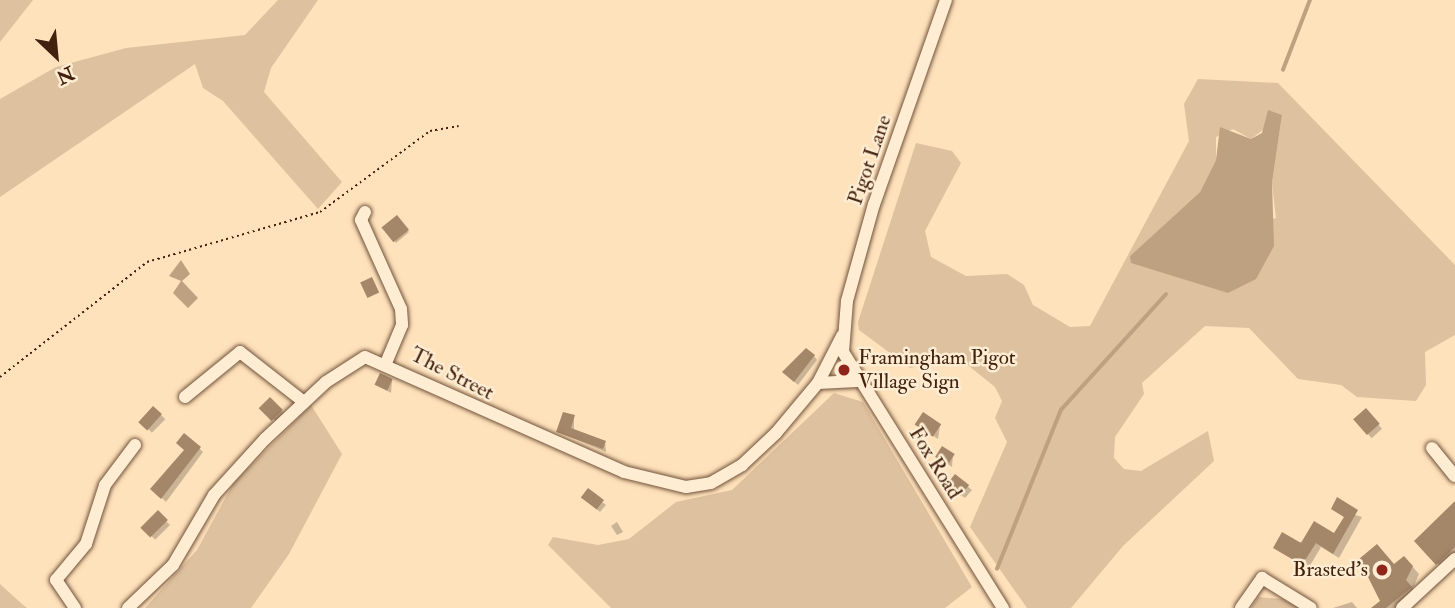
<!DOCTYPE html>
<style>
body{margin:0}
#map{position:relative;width:1455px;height:608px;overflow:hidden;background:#fee2bb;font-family:"IM FELL Double Pica",serif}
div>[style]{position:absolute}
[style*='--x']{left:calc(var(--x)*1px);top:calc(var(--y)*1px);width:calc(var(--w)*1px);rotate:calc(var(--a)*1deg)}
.green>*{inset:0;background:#dec19e}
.water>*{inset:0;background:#bea181}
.shadow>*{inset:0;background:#0003;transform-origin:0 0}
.stream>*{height:3.5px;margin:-1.75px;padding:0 1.75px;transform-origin:1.75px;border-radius:1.75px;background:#bea181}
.building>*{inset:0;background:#a48668;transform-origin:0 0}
.path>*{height:2px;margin-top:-1px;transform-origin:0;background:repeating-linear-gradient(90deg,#42220f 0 2px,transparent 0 5.5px)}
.roads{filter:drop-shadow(0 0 2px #71523a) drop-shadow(0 0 2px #71523a)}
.minor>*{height:12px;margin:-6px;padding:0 6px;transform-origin:6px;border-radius:6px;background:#feecd3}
.dots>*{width:19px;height:19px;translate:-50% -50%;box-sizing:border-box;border:4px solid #feecd3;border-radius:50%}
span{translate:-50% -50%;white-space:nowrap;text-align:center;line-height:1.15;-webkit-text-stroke:5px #feecd3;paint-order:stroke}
.street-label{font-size:21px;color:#42220f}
.poi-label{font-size:21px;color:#42220f}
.left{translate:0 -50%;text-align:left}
.right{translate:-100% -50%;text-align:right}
.north{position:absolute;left:21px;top:21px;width:70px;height:70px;-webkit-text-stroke:5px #feecd3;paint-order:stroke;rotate:154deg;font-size:19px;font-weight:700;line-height:28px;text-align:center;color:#42220f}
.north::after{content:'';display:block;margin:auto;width:24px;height:32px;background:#42220f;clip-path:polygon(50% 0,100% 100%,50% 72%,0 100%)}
</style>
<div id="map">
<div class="green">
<div style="clip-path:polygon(0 0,33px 0,0 42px)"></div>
<div style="clip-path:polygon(278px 0,318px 0,271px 68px,264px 92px,342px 182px,318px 209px,223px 101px,203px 88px,195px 64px,0 197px,0 99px,56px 67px,126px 48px,245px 35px)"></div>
<div style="clip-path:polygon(evenodd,1198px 79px,1278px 83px,1455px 265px,1455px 335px,1425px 352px,1426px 385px,1416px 401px,1357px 397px,1341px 385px,1298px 379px,1249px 328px,1205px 326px,1142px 383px,1144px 394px,1115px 437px,1114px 458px,1124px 469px,1141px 471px,1208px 431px,1214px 461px,1123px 546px,1071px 608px,1027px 608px,970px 527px,1007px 442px,995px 418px,1002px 401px,995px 387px,954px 354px,910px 368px,859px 330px,858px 322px,916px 143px,952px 151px,961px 163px,925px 231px,931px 257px,966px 276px,1007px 274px,1024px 285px,1033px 305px,1070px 327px,1090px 326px,1189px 141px,1184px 104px,1198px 79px,1282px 115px,1272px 183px,1276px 218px,1130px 256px,1200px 192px,1216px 160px,1216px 137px,1233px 129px,1251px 139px,1282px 115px)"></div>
<div style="clip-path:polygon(834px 393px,863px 402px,972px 587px,945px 608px,611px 608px,548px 545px,553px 537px,598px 545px,629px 539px,676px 502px,732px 490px)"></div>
<div style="clip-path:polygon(311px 405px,342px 454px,289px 554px,251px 608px,145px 608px,197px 550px,233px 484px)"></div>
<div style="clip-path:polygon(0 584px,22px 604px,27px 608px,0 608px)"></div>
<div style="clip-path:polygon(1258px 597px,1282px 599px,1300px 608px,1251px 608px)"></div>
</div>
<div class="water">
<div style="clip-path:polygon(1268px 110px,1282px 115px,1272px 183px,1274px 246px,1256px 279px,1228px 293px,1131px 263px,1130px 256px,1200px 192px,1216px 160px,1220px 127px,1251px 139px,1262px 133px)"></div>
<div style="clip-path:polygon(181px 260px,190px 274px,182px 281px,198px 298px,188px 308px,173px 293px,181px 281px,169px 276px)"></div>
</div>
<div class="shadow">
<div style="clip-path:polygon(397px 218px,409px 232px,396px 243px,384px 227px)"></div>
<div style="clip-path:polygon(814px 356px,817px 360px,798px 385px,788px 376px)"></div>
<div style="clip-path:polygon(392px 381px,391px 393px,376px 384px)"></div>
<div style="left:270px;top:399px;width:23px;height:12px;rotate:45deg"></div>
<div style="left:154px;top:408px;width:16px;height:19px;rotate:45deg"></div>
<div style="left:1366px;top:411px;width:24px;height:14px;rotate:48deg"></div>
<div style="clip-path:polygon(574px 417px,574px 431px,605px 442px,606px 452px,558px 432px)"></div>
<div style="clip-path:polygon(940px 425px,938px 439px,921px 428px)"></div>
<div style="clip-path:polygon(185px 435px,203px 452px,166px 502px,153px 489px,186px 450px)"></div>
<div style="clip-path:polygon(953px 455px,952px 467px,942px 460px)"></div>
<div style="clip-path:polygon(956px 477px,972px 490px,965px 498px,953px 489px)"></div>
<div style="clip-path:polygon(587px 501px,602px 502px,606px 505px,600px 512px)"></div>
<div style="clip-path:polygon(1455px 504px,1455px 563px,1446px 572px,1416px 541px)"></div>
<div style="clip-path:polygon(1333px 508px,1362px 517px,1339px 558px,1321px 547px,1308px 569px,1275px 547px,1335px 535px,1345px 518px)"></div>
<div style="left:158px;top:513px;width:17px;height:21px;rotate:45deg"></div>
<div style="clip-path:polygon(617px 522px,623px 532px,617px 535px,611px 526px)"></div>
<div style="clip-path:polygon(1411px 565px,1419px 574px,1413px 588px,1418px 595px,1407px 608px,1374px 608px,1382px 601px,1394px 566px)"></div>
<div style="clip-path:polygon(1352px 602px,1357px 608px,1333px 608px)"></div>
</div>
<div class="stream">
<div style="--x:1283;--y:70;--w:75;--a:-68.9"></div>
<div style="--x:997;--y:569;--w:171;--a:-68.1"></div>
<div style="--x:1061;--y:410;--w:156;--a:-47.8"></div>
</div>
<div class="building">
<div style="left:397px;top:215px;width:19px;height:20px;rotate:51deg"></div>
<div style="left:372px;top:277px;width:17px;height:13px;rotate:65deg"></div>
<div style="clip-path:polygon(806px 348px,815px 355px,794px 382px,782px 372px)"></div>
<div style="left:380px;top:373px;width:14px;height:13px;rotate:25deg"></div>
<div style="left:270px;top:397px;width:18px;height:16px;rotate:45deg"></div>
<div style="left:153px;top:406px;width:12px;height:22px;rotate:42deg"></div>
<div style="left:1366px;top:408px;width:21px;height:17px;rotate:49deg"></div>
<div style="clip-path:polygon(563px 412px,575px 415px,571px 428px,606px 441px,603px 449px,556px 432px)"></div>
<div style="left:923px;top:412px;width:22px;height:15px;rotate:34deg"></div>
<div style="clip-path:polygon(184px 433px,201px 447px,161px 499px,150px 489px,184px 450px,176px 443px)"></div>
<div style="left:942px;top:446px;width:15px;height:13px;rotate:32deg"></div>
<div style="left:955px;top:474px;width:18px;height:14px;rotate:38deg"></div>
<div style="left:588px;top:488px;width:20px;height:12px;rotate:37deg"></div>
<div style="clip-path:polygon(1337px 497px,1358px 510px,1333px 554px,1316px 543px,1302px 565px,1273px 548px,1282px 532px,1301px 543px,1314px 521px,1334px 533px,1344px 517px,1331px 509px)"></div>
<div style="clip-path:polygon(1455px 501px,1455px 547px,1436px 565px,1414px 541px)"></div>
<div style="left:158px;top:510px;width:14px;height:25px;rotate:45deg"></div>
<div style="clip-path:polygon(1377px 544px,1394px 564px,1404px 556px,1413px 566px,1406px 580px,1412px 587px,1386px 608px,1371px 608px,1380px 601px,1359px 559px)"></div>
</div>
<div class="path">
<div style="--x:0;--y:377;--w:187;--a:-38"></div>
<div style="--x:147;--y:262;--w:180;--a:-16.1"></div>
<div style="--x:320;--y:212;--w:137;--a:-36.4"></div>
<div style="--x:430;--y:131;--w:29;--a:-10"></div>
</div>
<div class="roads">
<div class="minor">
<div style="--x:946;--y:0;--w:216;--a:109.4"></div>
<div style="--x:874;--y:204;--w:101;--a:105.6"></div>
<div style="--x:847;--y:301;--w:51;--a:94.5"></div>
<div style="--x:843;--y:352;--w:302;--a:58"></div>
<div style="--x:365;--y:212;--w:9;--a:117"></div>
<div style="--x:361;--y:220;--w:98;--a:65.8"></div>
<div style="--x:401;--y:309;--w:16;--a:86"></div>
<div style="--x:402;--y:325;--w:41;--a:112.8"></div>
<div style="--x:818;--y:383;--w:39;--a:-3"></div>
<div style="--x:185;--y:397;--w:71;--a:-39.3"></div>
<div style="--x:240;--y:352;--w:81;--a:38"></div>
<div style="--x:1432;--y:448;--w:36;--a:51"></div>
<div style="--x:75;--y:608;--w:34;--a:-124"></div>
<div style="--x:56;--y:580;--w:47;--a:-50.2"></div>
<div style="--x:86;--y:544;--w:62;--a:-72.1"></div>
<div style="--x:105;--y:485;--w:50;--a:-53.1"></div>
<div style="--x:128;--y:608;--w:62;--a:-43.7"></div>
<div style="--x:173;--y:565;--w:81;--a:-59.6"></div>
<div style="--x:214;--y:495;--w:76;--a:-47.7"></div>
<div style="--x:265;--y:439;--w:83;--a:-43.1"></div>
<div style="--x:326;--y:382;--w:46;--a:-32.7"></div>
<div style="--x:365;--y:357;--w:283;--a:23.9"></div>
<div style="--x:624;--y:472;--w:64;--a:13.6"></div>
<div style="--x:686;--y:487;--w:25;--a:-9"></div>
<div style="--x:711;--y:483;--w:36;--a:-30"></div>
<div style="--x:742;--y:465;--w:47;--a:-43.3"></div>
<div style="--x:776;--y:433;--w:65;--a:-50"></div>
<div style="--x:818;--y:383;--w:53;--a:-62.9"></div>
<div style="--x:1241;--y:608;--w:37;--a:-55"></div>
<div style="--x:1262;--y:578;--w:57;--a:31.5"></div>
<div style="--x:1402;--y:608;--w:72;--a:-42.8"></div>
</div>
</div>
<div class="dots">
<div style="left:844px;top:370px;background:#8f2418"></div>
<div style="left:1382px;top:570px;background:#8f2418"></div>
</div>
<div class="street-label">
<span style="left:870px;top:160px;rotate:-71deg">Pigot Lane</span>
<span style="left:452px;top:374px;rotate:27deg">The Street</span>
<span style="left:935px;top:463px;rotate:58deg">Fox Road</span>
</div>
<div class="poi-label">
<span class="left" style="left:858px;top:370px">Framingham Pigot<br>Village Sign</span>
<span class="right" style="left:1368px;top:570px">Brasted's</span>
</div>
<div class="north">N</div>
</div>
